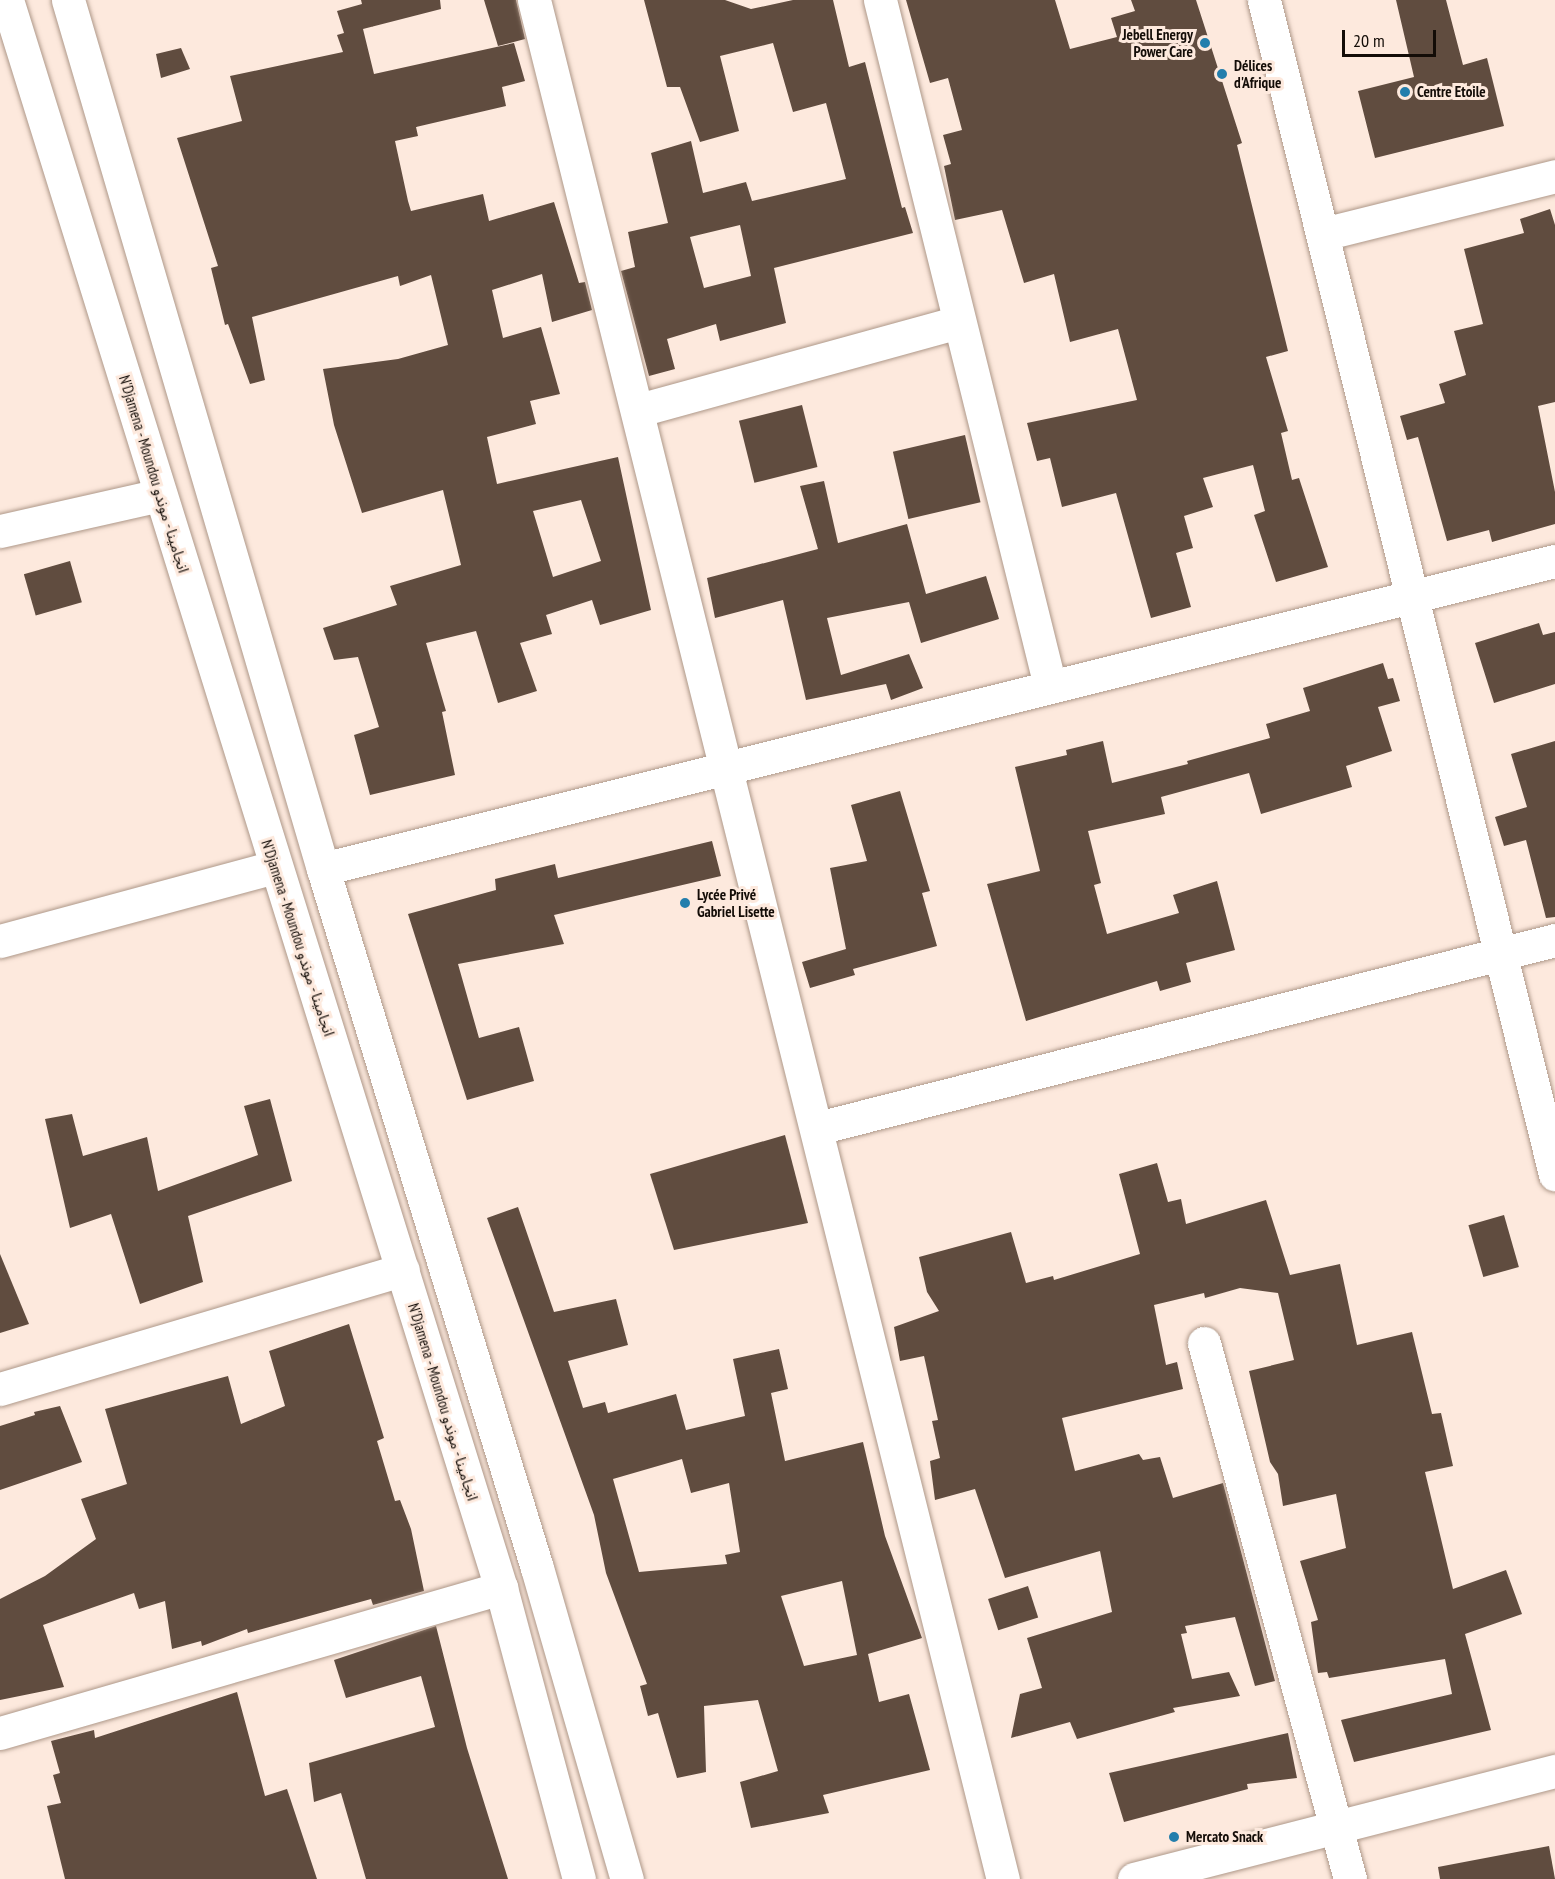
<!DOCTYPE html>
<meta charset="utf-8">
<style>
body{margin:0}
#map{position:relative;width:1555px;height:1879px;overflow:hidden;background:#fde9dd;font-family:"PT Sans Narrow","Noto Sans Arabic",sans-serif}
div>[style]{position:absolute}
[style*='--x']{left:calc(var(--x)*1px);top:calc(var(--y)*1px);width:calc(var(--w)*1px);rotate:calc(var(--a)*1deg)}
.building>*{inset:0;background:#604c3f;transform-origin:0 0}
.roads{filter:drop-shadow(0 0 2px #ae9889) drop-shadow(0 0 2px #ae9889)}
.minor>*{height:33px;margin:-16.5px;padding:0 16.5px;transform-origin:16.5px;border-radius:16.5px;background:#fff}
.tertiary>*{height:33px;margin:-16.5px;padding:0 16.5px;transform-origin:16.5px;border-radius:16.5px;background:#fff}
.primary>*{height:33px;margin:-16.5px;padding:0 16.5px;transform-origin:16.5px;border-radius:16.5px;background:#fff}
.dots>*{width:16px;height:16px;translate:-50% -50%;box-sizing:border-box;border:3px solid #fde9dd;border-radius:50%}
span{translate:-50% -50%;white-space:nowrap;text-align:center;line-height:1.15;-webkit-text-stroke:6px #fde9dd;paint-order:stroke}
.poi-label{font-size:15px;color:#130c07;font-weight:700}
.right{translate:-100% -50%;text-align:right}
.left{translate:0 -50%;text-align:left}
.street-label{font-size:15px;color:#130c07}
.scale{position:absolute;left:1342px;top:30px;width:94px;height:27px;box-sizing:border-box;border:3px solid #130c07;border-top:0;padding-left:8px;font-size:18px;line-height:21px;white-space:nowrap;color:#130c07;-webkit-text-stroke:4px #fde9dd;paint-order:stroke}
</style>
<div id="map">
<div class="building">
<div style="clip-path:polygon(evenodd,361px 0,440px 0,441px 9px,363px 29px,374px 74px,514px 43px,525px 81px,502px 87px,506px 106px,416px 127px,418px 136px,395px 141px,408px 201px,411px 211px,483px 194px,489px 221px,554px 202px,579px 283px,585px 282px,592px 310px,552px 322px,542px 274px,492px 290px,503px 338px,541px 327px,560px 394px,530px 401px,536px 424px,487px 437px,497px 484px,618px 457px,651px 610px,600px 625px,592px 600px,546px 615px,552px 634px,520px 643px,537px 691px,498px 703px,476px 631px,426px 643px,446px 711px,442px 712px,455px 775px,370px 795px,354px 735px,379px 727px,358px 657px,334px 660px,323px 628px,397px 605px,390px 586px,461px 565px,443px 490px,362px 513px,334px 425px,323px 369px,398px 359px,448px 345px,431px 275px,400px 286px,398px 276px,252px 317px,265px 380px,250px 384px,228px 324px,225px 325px,211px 268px,218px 266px,177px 138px,242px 121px,230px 76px,343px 52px,337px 35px,344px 33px,337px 11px,362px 4px,361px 0,581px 500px,601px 561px,553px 577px,533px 511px,581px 500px)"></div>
<div style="clip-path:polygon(484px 0,516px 0,525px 39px,498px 46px)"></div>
<div style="clip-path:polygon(evenodd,644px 0,725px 0,751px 9px,793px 0,833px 0,849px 67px,865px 62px,902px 208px,905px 207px,913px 233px,774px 268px,786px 323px,720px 341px,716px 324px,667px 339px,675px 369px,649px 376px,621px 271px,635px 267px,628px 232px,668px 223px,651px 153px,691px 141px,703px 193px,746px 182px,752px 201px,846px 179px,826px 103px,793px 112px,773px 43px,720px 56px,739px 131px,700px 142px,680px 87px,667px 87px,644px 0,740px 225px,751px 276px,704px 288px,690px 237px,740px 225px)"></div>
<div style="clip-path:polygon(906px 0,1055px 0,1070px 49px,1117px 37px,1111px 18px,1135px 11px,1131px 0,1196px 0,1242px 143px,1237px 145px,1288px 351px,1266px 357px,1288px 431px,1281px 433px,1292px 480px,1299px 478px,1328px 567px,1276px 582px,1254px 515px,1265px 511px,1253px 465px,1203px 478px,1213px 507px,1184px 516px,1193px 548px,1176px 553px,1191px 607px,1151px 618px,1116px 493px,1062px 507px,1050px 458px,1037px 461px,1027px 423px,1137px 400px,1118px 329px,1070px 342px,1054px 274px,1024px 283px,1002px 210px,955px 220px,944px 166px,951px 164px,943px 135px,962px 130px,948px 78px,930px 83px)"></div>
<div style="clip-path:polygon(1396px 0,1446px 0,1463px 65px,1487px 58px,1504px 126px,1375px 158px,1358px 91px,1414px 77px)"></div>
<div style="clip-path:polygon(181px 48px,190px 69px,161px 78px,156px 54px)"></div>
<div style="clip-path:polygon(1550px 209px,1555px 225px,1555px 402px,1538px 406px,1555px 492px,1555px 524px,1492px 542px,1489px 530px,1447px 541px,1418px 437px,1407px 440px,1400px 416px,1445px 403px,1439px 384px,1466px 375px,1454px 331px,1483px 324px,1464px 249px,1524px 233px,1520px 219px)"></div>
<div style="left:802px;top:405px;width:64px;height:65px;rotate:76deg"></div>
<div style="left:965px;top:435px;width:69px;height:74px;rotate:77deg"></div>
<div style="clip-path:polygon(824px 481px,838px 543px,907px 524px,926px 594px,986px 576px,999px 619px,921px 643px,909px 602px,827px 618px,841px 675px,909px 654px,923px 688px,891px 700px,886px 684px,806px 700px,783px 600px,715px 618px,707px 578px,818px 549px,800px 486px)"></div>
<div style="left:70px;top:561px;width:43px;height:48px;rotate:74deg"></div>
<div style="clip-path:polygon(1539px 623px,1543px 635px,1555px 632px,1555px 684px,1494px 703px,1475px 643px)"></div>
<div style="clip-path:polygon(1383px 663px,1388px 679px,1393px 678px,1400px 701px,1378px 707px,1392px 751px,1346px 766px,1352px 787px,1261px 814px,1249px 773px,1161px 797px,1165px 814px,1088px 831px,1101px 883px,1094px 885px,1107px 934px,1179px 913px,1173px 895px,1217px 881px,1235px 950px,1186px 963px,1191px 982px,1160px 991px,1157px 981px,1026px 1021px,987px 884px,1040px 871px,1015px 767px,1067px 755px,1066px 750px,1103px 741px,1112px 783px,1188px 764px,1187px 761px,1270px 738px,1266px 724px,1310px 711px,1303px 688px)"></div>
<div style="clip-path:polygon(1555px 741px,1555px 917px,1546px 918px,1526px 840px,1504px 846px,1495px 817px,1527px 807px,1511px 754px)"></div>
<div style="clip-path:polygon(900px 791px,930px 891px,922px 893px,937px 946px,853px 969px,855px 975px,810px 988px,802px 962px,846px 949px,830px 868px,867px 861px,851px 805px)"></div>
<div style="clip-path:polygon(712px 841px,721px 876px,554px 915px,564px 944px,458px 964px,479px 1038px,519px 1027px,534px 1081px,467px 1100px,408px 914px,496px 890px,495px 879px,555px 864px,558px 878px)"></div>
<div style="clip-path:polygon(270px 1099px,292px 1181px,188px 1216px,203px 1282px,140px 1304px,111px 1214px,70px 1228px,45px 1119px,72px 1114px,83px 1156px,147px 1137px,158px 1191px,258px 1155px,244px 1106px)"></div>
<div style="clip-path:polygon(785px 1135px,808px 1223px,674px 1250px,650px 1174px)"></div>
<div style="clip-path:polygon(1157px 1163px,1168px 1202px,1181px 1199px,1186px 1224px,1266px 1200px,1290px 1275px,1340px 1264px,1357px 1345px,1412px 1332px,1432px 1414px,1441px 1413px,1453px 1466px,1425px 1472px,1453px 1589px,1506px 1570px,1522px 1614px,1465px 1634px,1491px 1730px,1354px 1762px,1341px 1720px,1452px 1694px,1445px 1659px,1329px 1678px,1327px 1672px,1318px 1673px,1311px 1622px,1318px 1620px,1300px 1561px,1346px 1548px,1336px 1494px,1283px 1506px,1278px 1474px,1270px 1462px,1249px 1371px,1294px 1360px,1278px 1293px,1240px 1288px,1205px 1298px,1204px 1293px,1154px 1305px,1166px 1365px,1177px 1362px,1183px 1389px,1062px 1418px,1075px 1471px,1139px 1454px,1143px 1460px,1160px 1457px,1173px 1498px,1223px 1483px,1275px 1681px,1255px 1686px,1235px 1617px,1185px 1626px,1187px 1633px,1181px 1634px,1192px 1679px,1229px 1672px,1240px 1696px,1173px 1708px,1175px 1712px,1077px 1739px,1070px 1722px,1011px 1738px,1020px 1694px,1042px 1688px,1027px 1638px,1112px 1612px,1100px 1551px,1005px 1578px,975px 1489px,935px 1500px,930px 1461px,940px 1458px,932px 1421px,938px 1420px,924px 1356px,900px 1361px,894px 1327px,939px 1311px,927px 1292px,919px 1257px,1011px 1232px,1026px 1283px,1053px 1276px,1054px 1280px,1140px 1254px,1119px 1174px)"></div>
<div style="clip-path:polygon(evenodd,518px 1207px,554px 1312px,616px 1299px,628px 1345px,568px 1361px,583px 1408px,605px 1402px,608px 1413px,676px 1394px,686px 1430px,745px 1416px,733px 1359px,779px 1349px,788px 1389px,771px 1393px,785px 1461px,863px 1442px,885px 1536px,922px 1638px,868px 1654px,879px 1702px,909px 1694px,930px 1770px,823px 1795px,829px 1813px,751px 1828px,740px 1782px,778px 1771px,758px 1700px,704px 1706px,706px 1772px,677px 1778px,658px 1713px,648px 1716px,640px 1686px,647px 1684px,606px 1573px,594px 1515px,487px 1218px,518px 1207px,682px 1459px,691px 1493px,729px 1483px,740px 1552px,725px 1555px,727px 1564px,639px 1572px,613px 1479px,682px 1459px,518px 1207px,842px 1581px,857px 1655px,804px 1666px,781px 1596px,842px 1581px)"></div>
<div style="left:1504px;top:1215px;width:54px;height:37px;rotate:74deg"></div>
<div style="clip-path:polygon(0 1254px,29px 1324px,0 1333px)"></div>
<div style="clip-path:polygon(349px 1324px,384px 1438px,377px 1441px,395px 1501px,400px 1500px,411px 1529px,424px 1591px,373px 1605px,371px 1599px,248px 1633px,247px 1629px,202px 1646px,201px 1641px,172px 1649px,165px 1601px,139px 1609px,134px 1593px,43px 1625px,64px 1687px,0 1700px,0 1599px,45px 1576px,96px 1539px,81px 1499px,127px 1484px,105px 1409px,228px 1376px,241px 1424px,285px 1406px,269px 1351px)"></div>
<div style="clip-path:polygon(60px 1406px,82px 1462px,0 1490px,0 1426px,35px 1415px,34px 1412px)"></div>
<div style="left:1028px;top:1586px;width:33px;height:42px;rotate:72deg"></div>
<div style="clip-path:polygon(436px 1626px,467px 1748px,508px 1879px,366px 1879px,341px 1793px,314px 1802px,309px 1763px,435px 1727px,421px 1676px,346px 1698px,334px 1660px)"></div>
<div style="clip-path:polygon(237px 1692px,265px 1796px,287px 1789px,317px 1879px,65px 1879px,47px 1806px,61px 1803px,53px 1775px,60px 1773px,51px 1741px,94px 1730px,95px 1738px)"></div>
<div style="clip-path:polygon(1288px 1733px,1297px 1778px,1247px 1784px,1248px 1789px,1124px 1822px,1109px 1773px)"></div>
<div style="clip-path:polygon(1549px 1846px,1555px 1879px,1440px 1879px,1438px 1867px)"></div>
</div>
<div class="roads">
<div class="minor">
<div style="--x:534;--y:0;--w:1937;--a:75.99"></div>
<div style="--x:880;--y:0;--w:707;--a:76.08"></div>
<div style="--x:1323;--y:234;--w:239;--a:-14"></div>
<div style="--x:639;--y:410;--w:332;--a:-15.4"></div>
<div style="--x:0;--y:531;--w:164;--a:-12.7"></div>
<div style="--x:323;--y:869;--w:1270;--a:-14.04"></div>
<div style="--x:0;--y:941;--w:285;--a:-15.1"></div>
<div style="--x:818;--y:1128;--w:761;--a:-14.31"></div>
<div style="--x:1204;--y:1343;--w:556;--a:74.76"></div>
<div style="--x:0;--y:1389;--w:420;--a:-16.5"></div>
<div style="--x:0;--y:1733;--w:522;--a:-16.14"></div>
<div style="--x:1134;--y:1879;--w:435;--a:-14.4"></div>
</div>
<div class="tertiary">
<div style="--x:1264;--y:0;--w:1210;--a:76.08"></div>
</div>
<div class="primary">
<div style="--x:7;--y:0;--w:1663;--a:72.72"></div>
<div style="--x:501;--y:1588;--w:301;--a:75"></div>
<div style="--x:68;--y:0;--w:906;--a:73.65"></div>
<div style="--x:323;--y:869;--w:731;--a:72.98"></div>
<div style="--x:537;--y:1568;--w:324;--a:73.9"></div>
</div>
</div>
<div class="dots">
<div style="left:1205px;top:43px;background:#237eac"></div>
<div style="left:1222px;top:74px;background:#237eac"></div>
<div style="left:1405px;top:92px;background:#237eac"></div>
<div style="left:685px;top:903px;background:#237eac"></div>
<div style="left:1174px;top:1837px;background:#237eac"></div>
</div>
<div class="poi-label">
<span class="right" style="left:1193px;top:43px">Jebell Energy<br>Power Care</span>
<span class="left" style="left:1234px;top:74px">Délices<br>d'Afrique</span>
<span class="left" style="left:1417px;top:92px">Centre Etoile</span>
<span class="left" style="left:697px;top:903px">Lycée Privé<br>Gabriel Lisette</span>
<span class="left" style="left:1186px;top:1837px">Mercato Snack</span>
</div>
<div class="street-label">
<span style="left:154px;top:474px;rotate:73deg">N'Djamena - Moundou انجامينا - موندو</span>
<span style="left:298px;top:938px;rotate:72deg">N'Djamena - Moundou انجامينا - موندو</span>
<span style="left:443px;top:1402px;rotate:73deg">N'Djamena - Moundou انجامينا - موندو</span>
</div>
<div class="scale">20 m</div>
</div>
